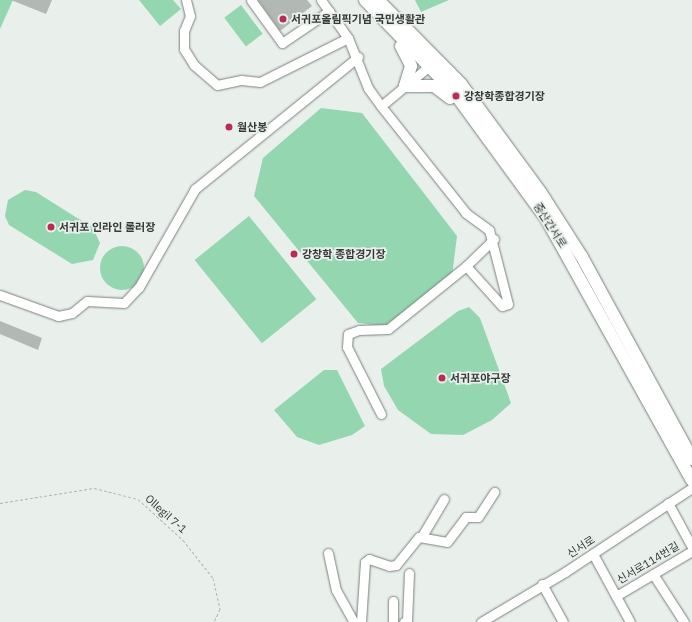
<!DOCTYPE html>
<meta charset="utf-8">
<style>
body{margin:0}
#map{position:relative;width:692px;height:622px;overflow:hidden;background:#e9f0eb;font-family:"IBM Plex Sans","Noto Sans KR",sans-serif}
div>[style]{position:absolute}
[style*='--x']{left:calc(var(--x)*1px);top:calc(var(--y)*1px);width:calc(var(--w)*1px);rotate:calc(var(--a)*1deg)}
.green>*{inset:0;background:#94d6b0;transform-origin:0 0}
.round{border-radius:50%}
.building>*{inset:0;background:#b2b8b4}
.path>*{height:1px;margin-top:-0.5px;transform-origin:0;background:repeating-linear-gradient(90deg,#afb5b1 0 3px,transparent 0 5px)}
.roads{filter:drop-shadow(0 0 1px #7b807d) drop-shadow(0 0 1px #7b807d)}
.minor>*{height:9px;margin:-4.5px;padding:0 4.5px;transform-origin:4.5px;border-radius:4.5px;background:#fff}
.major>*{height:12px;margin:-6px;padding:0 6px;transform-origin:6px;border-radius:6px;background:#fff}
.dots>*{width:11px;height:11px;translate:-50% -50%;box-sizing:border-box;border:2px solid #e9f0eb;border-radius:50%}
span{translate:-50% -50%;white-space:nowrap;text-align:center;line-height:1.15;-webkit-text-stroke:3.5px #e9f0eb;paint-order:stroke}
.poi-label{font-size:11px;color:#363937;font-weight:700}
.left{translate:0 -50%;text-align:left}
.street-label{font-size:11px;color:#363937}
</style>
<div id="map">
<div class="green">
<div style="clip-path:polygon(0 0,13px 0,0 29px)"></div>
<div style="clip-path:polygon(139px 0,173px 0,181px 9px,160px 26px)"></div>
<div style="clip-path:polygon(415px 0,449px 0,421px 12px)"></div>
<div style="left:241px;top:5px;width:36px;height:21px;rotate:53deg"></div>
<div style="clip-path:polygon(321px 108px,362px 113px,457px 236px,452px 276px,386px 326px,358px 323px,254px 196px,263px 158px)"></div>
<div style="clip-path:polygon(25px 190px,36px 192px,93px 228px,100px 243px,93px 260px,72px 264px,9px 225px,5px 216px,8px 200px)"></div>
<div style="left:249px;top:216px;width:107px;height:70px;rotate:51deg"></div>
<div class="round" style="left:100px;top:246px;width:44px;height:44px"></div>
<div style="clip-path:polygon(469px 307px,480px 318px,511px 403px,492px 420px,463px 435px,431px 434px,398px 410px,384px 386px,381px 369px,458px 311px)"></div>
<div style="clip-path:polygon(324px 370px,337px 370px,365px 426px,352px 435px,319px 445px,297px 437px,274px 410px)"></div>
</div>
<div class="building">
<div style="clip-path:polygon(11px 0,52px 0,46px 14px)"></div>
<div style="clip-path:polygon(258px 0,307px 0,312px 6px,280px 31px)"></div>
<div style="clip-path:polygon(0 321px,42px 338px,38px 350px,0 334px)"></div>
</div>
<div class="path">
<div style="--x:0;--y:503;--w:95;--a:-9.1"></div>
<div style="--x:94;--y:488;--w:45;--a:14"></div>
<div style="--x:138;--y:499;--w:61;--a:42.3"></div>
<div style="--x:183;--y:540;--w:48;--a:51.7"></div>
<div style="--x:213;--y:578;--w:32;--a:77"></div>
<div style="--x:220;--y:609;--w:14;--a:115"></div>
</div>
<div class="roads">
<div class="minor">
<div style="--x:186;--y:0;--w:16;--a:76"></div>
<div style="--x:190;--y:16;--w:16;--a:112"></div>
<div style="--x:184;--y:31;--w:18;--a:90"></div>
<div style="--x:184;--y:49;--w:19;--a:58"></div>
<div style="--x:194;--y:65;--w:30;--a:41"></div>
<div style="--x:217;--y:85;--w:25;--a:-12"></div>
<div style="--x:241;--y:80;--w:19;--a:6"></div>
<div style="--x:260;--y:82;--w:98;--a:-26.6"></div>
<div style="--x:251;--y:0;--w:53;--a:54.2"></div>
<div style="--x:282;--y:43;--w:57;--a:-34.2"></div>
<div style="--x:321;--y:0;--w:47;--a:54.6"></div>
<div style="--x:348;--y:38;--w:54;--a:68.2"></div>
<div style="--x:368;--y:88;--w:22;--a:54"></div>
<div style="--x:381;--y:106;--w:67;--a:-39.6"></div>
<div style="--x:466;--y:266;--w:39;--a:-44"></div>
<div style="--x:0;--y:295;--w:62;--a:19.9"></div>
<div style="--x:58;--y:316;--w:14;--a:-12"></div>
<div style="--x:72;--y:313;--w:19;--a:-39"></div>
<div style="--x:87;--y:301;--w:37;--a:3"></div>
<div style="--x:124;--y:303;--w:22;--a:-47"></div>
<div style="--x:139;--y:287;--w:113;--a:-60.3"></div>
<div style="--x:195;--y:189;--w:210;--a:-39"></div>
<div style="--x:381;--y:414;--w:75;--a:-116.9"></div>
<div style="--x:347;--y:347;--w:13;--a:-86"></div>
<div style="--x:348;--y:334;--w:12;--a:-20"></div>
<div style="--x:359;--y:330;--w:29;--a:-2"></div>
<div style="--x:388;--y:329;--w:100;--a:-38.9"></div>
<div style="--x:466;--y:266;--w:54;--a:48"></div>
<div style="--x:502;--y:306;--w:6;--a:-18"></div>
<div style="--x:508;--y:304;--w:76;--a:-104.4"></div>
<div style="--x:489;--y:230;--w:29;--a:-144"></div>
<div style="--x:466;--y:213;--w:137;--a:-128.5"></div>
<div style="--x:668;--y:503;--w:50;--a:61.4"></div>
<div style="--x:422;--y:536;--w:43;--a:-59.3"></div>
<div style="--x:328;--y:553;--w:38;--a:78"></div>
<div style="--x:336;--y:590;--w:37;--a:61"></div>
<div style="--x:593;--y:554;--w:77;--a:61.4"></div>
<div style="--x:653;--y:574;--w:57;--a:57.1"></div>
<div style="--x:542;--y:584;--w:43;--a:61.1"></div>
<div style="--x:616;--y:596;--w:88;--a:-30.6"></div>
<div style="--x:393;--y:601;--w:21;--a:90"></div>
<div style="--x:361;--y:622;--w:60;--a:-86.2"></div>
<div style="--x:365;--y:562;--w:5;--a:-37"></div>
<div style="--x:369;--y:559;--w:21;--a:19"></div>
<div style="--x:389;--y:566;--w:7;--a:-8"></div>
<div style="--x:396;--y:565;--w:36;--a:-51"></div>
<div style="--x:419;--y:537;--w:28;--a:10"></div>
<div style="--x:447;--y:542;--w:31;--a:-53"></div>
<div style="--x:466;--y:517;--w:12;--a:0"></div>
<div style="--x:478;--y:517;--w:30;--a:-57"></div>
<div style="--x:404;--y:622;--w:3;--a:-18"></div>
<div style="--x:407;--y:621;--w:48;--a:-87.6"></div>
<div style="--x:481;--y:622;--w:98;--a:-30.8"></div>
<div style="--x:565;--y:572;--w:152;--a:-33.5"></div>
</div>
<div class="major">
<div style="--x:365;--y:0;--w:127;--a:46"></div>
<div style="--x:453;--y:91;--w:160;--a:53.9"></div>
<div style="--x:547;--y:220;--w:298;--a:60.9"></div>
<div style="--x:378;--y:0;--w:118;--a:45.3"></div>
<div style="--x:461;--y:84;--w:135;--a:53.7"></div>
<div style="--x:541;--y:193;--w:76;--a:57.4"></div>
<div style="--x:582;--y:257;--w:230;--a:61.4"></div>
<div style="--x:401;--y:46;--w:22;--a:63"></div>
<div style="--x:411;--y:66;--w:21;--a:107"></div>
<div style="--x:405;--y:86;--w:29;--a:0"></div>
<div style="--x:434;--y:86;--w:20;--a:37"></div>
</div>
</div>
<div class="dots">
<div style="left:283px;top:19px;background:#bb2b57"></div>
<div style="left:456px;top:96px;background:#bb2b57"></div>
<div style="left:229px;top:127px;background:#bb2b57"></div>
<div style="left:51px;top:227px;background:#bb2b57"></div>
<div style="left:294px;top:254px;background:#bb2b57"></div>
<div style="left:442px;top:378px;background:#bb2b57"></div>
</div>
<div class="poi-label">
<span class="left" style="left:291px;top:19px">서귀포올림픽기념 국민생활관</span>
<span class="left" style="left:464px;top:96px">강창학종합경기장</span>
<span class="left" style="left:237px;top:127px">월산봉</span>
<span class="left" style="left:59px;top:227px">서귀포 인라인 롤러장</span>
<span class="left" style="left:302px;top:254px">강창학 종합경기장</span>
<span class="left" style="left:450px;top:378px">서귀포야구장</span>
</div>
<div class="street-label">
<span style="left:550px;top:225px;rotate:57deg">중산간서로</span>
<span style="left:166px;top:514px;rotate:42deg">Ollegil 7-1</span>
<span style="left:581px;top:547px;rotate:-33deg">신서로</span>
<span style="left:648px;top:563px;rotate:-31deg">신서로114번길</span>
</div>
</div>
